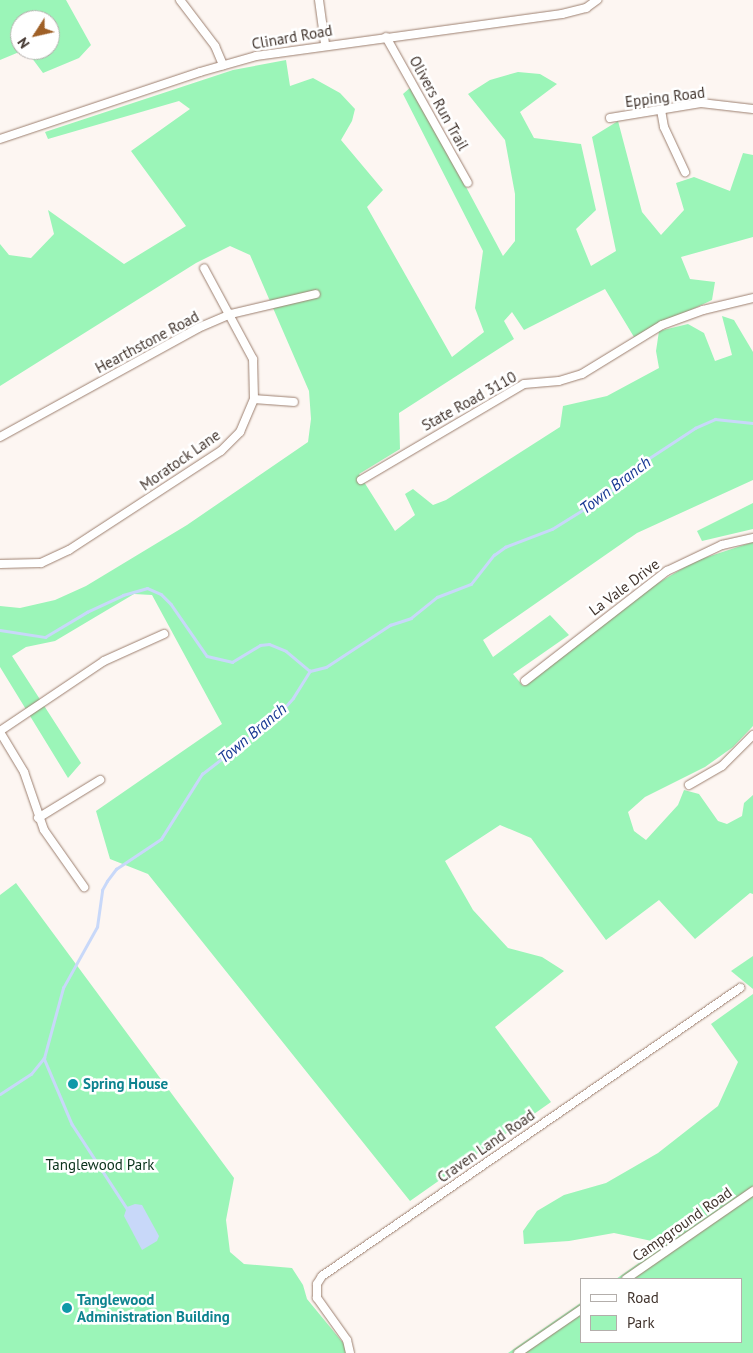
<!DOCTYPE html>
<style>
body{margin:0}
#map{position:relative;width:753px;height:1353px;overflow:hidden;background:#fdf6f2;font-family:"PT Sans",sans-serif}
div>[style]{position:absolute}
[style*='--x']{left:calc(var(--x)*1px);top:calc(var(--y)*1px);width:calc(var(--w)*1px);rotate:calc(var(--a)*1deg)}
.green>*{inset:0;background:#9bf5b8}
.water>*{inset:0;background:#c8d8f9}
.stream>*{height:2.5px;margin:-1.25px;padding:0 1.25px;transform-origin:1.25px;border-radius:1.25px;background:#c8d8f9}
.roads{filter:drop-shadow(0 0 1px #9d8070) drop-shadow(0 0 1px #9d8070)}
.minor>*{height:8px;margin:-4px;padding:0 4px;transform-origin:4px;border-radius:4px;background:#fff}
.dots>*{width:14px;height:14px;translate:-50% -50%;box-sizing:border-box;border:2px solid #fff;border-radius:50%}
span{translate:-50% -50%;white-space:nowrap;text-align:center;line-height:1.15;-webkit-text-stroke:5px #fff;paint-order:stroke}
.street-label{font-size:15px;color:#41342d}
.culture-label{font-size:15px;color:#0d838f;font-weight:700}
.left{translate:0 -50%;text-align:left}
.park-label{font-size:15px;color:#0a321b}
.water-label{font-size:16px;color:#173893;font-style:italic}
.legend{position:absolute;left:580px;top:1278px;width:162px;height:65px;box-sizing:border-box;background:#fff;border:1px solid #b3aeab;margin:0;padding:6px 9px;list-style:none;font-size:15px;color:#41342d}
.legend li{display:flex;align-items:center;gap:10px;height:25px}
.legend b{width:25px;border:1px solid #b3aeab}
.north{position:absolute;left:10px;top:10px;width:50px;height:50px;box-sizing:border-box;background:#fff;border:1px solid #b3aeab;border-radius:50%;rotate:235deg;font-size:14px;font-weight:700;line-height:20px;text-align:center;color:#41342d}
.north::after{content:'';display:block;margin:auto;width:18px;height:22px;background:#9f6027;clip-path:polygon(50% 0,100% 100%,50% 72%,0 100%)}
</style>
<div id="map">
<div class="green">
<div style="clip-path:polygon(0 0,66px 0,91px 45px,79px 58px,43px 73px,26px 50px,50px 50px,50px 20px,20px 20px,20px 50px,24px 50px,0 60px)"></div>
<div style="clip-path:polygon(286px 60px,290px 86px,313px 78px,340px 93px,355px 109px,352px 121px,341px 140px,383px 190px,367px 207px,452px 357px,484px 332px,475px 308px,483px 251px,403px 94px,412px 86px,503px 256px,515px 241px,515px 194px,505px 140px,468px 94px,490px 80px,518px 72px,540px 74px,557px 84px,520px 112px,534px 138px,581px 144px,596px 210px,576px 229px,591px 266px,616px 251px,592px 137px,618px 121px,642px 212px,661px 235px,684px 210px,676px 183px,694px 177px,730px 191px,743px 153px,753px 155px,753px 237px,681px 257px,690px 279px,715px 282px,712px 300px,634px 337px,605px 289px,524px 330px,512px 312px,504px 321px,514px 339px,399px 413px,400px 449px,359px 474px,395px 531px,415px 515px,405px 494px,413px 489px,433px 505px,446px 500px,560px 427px,563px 406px,607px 396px,659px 368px,656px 351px,659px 331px,688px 324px,704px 333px,715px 361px,732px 355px,722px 316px,734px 320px,753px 352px,753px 480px,637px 533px,483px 640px,493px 657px,550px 615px,569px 635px,513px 674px,523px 686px,653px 586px,695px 561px,753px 542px,753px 726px,733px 747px,705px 767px,645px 797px,628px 812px,634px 831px,646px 840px,678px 805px,684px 790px,699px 794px,718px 821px,727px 824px,742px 816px,744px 803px,753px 795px,753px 894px,750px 893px,695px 939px,659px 900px,606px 940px,531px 838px,500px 825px,445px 861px,473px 910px,508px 948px,542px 957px,564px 971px,495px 1027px,551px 1102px,410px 1201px,148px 874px,110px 859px,96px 811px,222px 724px,152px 595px,134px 594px,55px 641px,26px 647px,12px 656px,81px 763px,68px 778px,0 667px,0 606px,20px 608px,55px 600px,86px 586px,187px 525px,308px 442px,311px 419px,309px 391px,250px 255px,230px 246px,196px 263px,0 386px,0 244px,9px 255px,31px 258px,54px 234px,48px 210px,124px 264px,186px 226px,131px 151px,190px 109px,179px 101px,48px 139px,45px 132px,233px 70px)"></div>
<div style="clip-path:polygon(753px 503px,753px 529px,702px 541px,697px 531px)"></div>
<div style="clip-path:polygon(16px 883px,234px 1178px,226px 1220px,230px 1252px,244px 1264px,292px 1268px,303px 1285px,307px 1299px,344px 1344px,346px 1353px,0 1353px,0 895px)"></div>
<div style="clip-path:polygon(753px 956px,753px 989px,731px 971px)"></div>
<div style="clip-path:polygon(753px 994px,753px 1353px,508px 1353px,582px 1302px,582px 1342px,742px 1342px,742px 1279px,616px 1279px,666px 1244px,614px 1233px,569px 1241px,524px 1244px,523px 1231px,537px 1211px,564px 1195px,606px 1183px,658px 1153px,718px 1106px,738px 1062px,711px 1024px)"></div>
</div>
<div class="water">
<div style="clip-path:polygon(135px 1204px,142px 1205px,159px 1236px,157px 1241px,142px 1250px,124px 1216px,127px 1207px)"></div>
</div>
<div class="stream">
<div style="--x:0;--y:630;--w:46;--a:8.8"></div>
<div style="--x:45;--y:637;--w:49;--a:-30.8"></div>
<div style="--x:87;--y:612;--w:40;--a:-25"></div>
<div style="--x:123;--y:595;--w:25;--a:-16"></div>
<div style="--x:147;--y:588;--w:15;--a:23"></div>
<div style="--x:161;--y:594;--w:14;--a:45"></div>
<div style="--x:171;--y:604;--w:63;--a:55.3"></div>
<div style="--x:207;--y:656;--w:26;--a:13"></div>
<div style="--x:232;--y:662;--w:33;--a:-31"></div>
<div style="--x:260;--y:645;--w:9;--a:-6"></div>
<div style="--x:269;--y:644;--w:18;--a:22"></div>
<div style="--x:286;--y:651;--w:31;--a:40"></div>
<div style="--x:44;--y:1058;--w:72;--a:67"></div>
<div style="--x:72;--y:1124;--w:103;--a:56.9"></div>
<div style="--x:0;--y:1094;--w:37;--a:-33"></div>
<div style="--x:31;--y:1074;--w:21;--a:-51"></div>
<div style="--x:44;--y:1058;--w:73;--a:-74.8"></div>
<div style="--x:63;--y:988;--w:70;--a:-60.9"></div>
<div style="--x:97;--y:927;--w:37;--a:-82"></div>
<div style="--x:102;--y:890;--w:10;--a:-61"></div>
<div style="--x:107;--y:881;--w:15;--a:-53"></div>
<div style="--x:116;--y:869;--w:54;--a:-33.7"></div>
<div style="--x:161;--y:839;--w:77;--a:-57.8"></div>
<div style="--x:202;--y:774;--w:93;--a:-37.6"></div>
<div style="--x:276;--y:717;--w:25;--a:-48"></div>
<div style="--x:293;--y:698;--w:32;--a:-58"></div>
<div style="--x:310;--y:671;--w:16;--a:-14"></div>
<div style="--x:326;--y:667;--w:77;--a:-33.3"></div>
<div style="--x:390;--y:625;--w:22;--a:-18"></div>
<div style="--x:411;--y:618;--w:33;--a:-39"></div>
<div style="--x:437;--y:597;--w:36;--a:-21"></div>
<div style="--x:471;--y:584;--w:37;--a:-52"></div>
<div style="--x:494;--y:555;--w:14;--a:-36"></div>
<div style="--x:505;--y:547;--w:50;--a:-21"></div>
<div style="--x:552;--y:529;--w:44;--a:-31.9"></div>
<div style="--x:589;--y:506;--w:33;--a:-35"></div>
<div style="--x:616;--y:487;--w:23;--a:-49"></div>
<div style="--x:631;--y:470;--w:77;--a:-33.3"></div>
<div style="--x:695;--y:428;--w:22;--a:-24"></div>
<div style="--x:715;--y:419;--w:38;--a:6"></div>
</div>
<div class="roads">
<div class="minor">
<div style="--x:180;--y:0;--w:58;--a:52.7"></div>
<div style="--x:215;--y:46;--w:21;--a:67"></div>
<div style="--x:319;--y:0;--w:44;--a:82.2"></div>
<div style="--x:386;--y:37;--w:167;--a:60.7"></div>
<div style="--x:661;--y:110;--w:17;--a:80"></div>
<div style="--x:664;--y:127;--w:50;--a:65"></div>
<div style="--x:610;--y:118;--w:92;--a:-9.4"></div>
<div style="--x:701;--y:103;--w:52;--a:6.6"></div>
<div style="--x:0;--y:139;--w:211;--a:-18.5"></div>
<div style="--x:200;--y:72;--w:58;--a:-15.9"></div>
<div style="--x:256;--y:56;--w:309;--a:-7.8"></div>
<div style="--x:562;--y:14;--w:25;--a:-14"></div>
<div style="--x:586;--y:8;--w:14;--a:-36"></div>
<div style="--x:254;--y:399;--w:40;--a:4.3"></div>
<div style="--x:0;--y:437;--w:226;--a:-28.8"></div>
<div style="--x:198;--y:328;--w:36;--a:-23"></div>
<div style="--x:231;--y:314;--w:87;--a:-13.2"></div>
<div style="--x:361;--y:480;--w:189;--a:-30.5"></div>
<div style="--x:524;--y:384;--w:35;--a:-5"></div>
<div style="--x:559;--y:381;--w:24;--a:-17"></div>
<div style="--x:582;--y:374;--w:94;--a:-31.5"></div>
<div style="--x:662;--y:325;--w:44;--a:-20.1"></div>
<div style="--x:703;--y:310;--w:51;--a:-13.5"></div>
<div style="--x:0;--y:564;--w:41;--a:-1.4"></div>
<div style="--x:41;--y:563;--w:31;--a:-25"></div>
<div style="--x:69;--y:550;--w:181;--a:-33.1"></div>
<div style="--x:221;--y:451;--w:27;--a:-45"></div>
<div style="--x:240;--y:432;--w:36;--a:-67"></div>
<div style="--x:254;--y:399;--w:40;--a:-91.4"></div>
<div style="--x:253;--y:359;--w:103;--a:-118.3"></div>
<div style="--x:525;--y:681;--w:180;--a:-37.8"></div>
<div style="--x:667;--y:571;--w:61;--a:-25.3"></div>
<div style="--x:722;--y:545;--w:32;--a:-13"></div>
<div style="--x:0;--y:731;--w:125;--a:-33.9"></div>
<div style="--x:104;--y:661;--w:66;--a:-24.2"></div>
<div style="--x:0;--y:732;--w:47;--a:59"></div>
<div style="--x:24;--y:772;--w:61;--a:71"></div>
<div style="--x:44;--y:830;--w:70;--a:54.9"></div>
<div style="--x:689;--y:785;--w:38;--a:-30"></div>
<div style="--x:722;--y:766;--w:44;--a:-45"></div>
<div style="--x:38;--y:818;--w:73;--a:-31.5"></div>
<div style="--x:626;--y:1279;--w:155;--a:-34.7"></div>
<div style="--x:350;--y:1353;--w:13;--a:-103"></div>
<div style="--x:347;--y:1340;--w:52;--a:-125.5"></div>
<div style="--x:317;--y:1298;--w:14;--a:-90"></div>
<div style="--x:317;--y:1284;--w:9;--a:-58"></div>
<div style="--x:322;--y:1276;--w:508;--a:-34.57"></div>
<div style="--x:518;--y:1353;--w:78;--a:-34.5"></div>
</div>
</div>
<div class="dots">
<div style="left:73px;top:1084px;background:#0f9aa8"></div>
<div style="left:67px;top:1308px;background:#0f9aa8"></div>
</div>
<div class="street-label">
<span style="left:292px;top:37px;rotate:-10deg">Clinard Road</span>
<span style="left:665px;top:97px;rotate:-7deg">Epping Road</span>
<span style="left:439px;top:103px;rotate:61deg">Olivers Run Trail</span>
<span style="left:147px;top:342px;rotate:-28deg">Hearthstone Road</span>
<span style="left:469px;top:401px;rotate:-29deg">State Road 3110</span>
<span style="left:180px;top:460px;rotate:-35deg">Moratock Lane</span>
<span style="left:624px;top:587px;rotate:-37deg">La Vale Drive</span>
<span style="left:486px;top:1146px;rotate:-35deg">Craven Land Road</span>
<span style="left:682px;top:1224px;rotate:-35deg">Campground Road</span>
</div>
<div class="culture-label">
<span class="left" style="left:83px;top:1084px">Spring House</span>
<span class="left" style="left:77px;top:1308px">Tanglewood<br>Administration Building</span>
</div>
<div class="park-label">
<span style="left:100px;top:1165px">Tanglewood Park</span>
</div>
<div class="water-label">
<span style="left:615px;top:485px;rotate:-37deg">Town Branch</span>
<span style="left:252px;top:733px;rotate:-40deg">Town Branch</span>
</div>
<ul class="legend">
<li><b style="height:6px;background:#fff"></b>Road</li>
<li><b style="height:14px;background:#9bf5b8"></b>Park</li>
</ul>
<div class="north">N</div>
</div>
